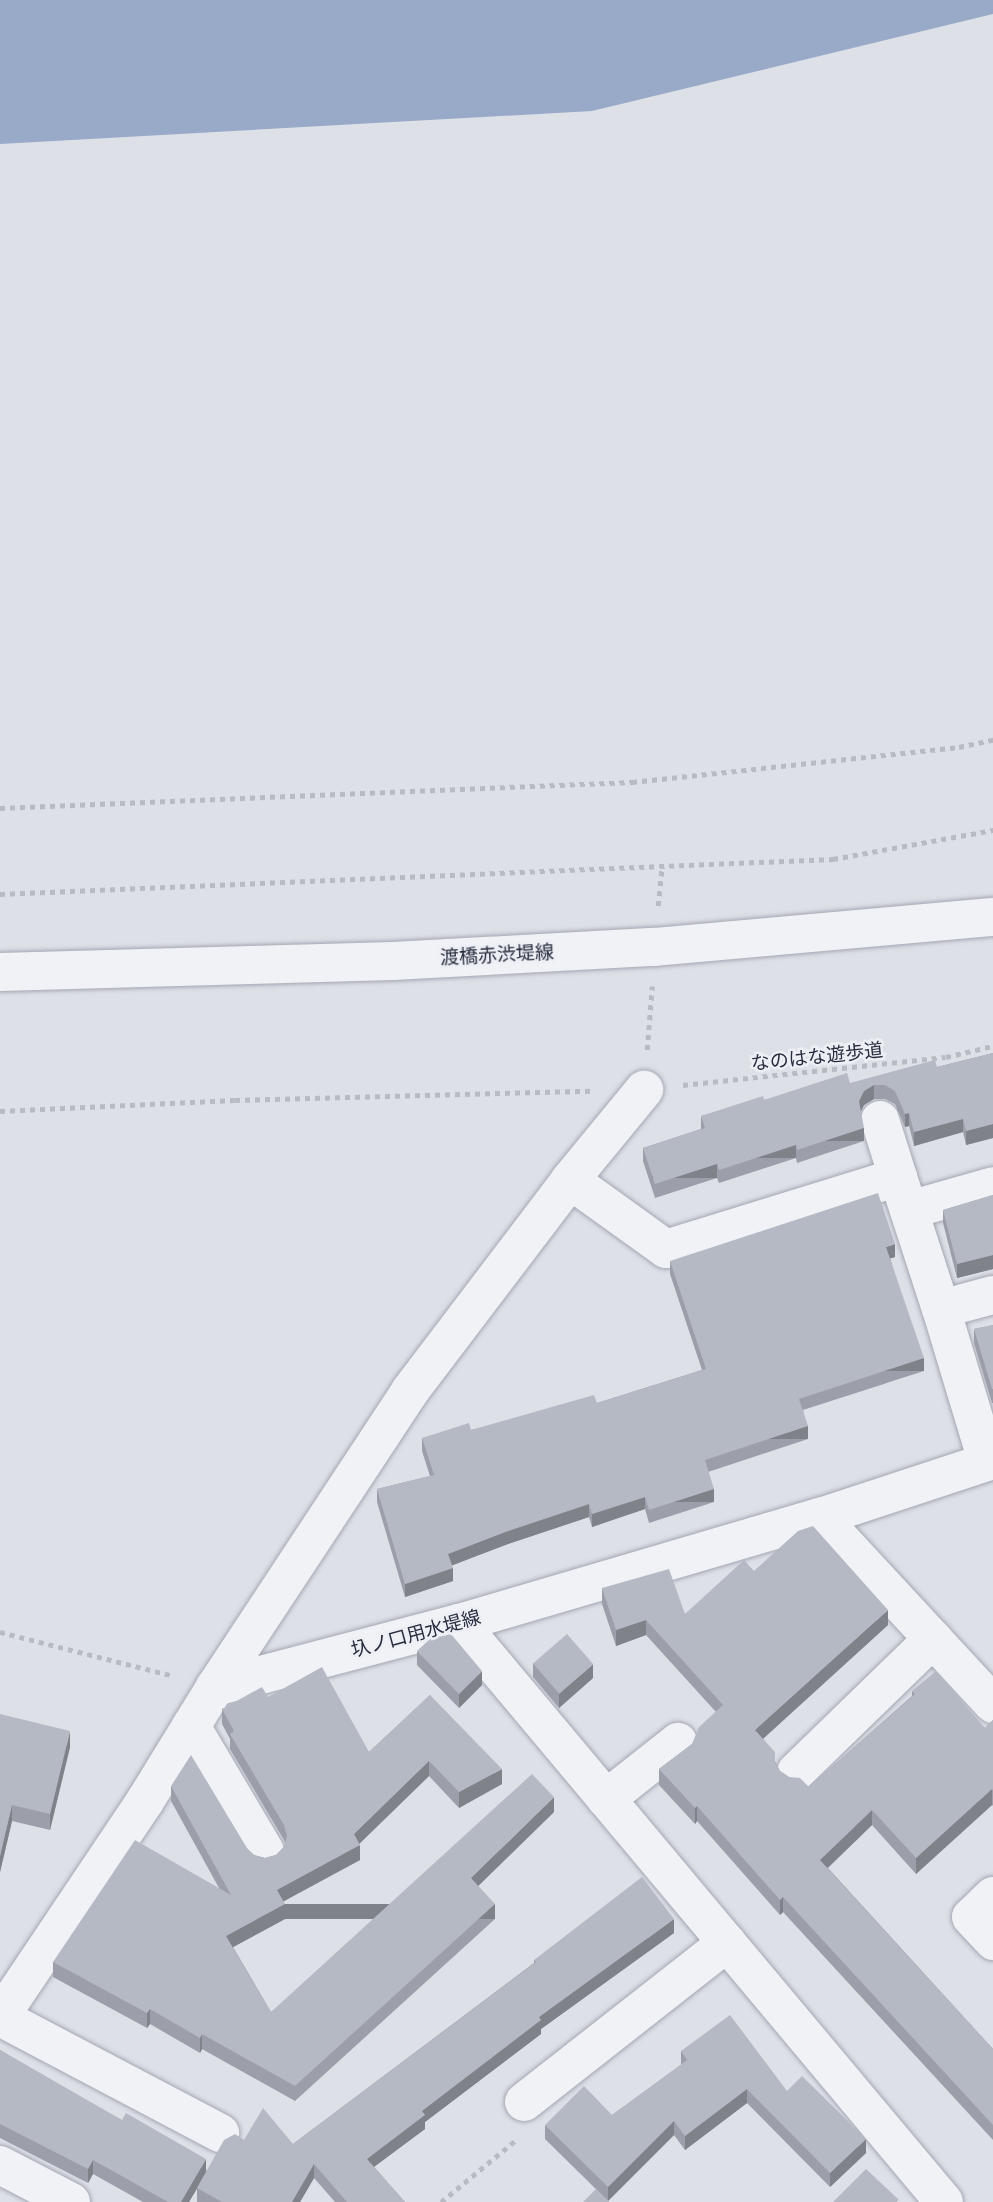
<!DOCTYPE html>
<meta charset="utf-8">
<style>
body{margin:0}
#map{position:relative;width:993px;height:2202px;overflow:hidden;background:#dee0e8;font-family:Quicksand,"Noto Sans JP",sans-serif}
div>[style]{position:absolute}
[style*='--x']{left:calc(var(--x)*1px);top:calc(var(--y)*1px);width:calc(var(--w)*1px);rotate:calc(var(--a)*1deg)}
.water>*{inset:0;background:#98aac8}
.path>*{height:4.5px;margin-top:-2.25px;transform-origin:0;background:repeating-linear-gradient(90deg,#b8bbc2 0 5px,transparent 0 10px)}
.roads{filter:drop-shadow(0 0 2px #a3a7b2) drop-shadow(0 0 2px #a3a7b2)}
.minor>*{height:38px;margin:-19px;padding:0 19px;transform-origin:19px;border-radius:19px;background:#f0f2f6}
.wall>*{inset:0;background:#9c9fa9}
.shaded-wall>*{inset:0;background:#7f8289;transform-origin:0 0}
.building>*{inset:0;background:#b5b9c4;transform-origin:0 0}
span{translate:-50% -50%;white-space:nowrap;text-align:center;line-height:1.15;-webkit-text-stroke:5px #edeff5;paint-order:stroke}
.street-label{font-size:19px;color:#272d3e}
</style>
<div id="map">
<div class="water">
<div style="clip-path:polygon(0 0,993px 0,993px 14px,592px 111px,0 144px)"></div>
</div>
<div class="path">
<div style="--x:0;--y:808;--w:633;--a:-2.36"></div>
<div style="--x:632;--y:782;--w:329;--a:-6.1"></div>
<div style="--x:959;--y:747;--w:35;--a:-12"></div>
<div style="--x:0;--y:894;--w:834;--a:-2.41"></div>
<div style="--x:833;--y:859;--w:163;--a:-10.3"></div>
<div style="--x:658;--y:906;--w:40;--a:-84.3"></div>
<div style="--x:647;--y:1050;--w:64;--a:-85.5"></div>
<div style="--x:683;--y:1085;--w:264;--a:-6.1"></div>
<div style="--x:946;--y:1057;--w:48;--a:-13.2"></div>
<div style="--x:0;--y:1111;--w:235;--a:-2.7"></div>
<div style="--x:235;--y:1100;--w:355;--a:-1.5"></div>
<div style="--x:0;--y:1632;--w:179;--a:14.2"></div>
<div style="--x:441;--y:2202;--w:97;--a:-39.6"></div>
</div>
<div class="roads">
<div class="minor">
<div style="--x:0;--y:972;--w:393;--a:-1.6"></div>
<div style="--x:393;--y:961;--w:262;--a:-3.1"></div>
<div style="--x:655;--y:947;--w:339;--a:-5.1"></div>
<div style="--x:880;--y:1120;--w:60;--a:72.5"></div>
<div style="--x:570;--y:1180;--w:117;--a:-50.6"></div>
<div style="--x:909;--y:1210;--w:87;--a:-15.9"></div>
<div style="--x:987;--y:1461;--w:159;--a:-106.8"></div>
<div style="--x:941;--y:1309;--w:54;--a:-15.1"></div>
<div style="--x:820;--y:1517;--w:255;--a:47.2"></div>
<div style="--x:459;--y:1623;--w:755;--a:50.05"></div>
<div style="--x:215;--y:1687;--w:252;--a:-14.7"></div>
<div style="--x:459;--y:1623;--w:376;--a:-16.4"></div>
<div style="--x:820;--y:1517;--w:182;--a:-18.2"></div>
<div style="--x:191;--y:1726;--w:145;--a:59.4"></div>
<div style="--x:796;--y:1772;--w:191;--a:-44.2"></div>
<div style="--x:606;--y:1799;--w:92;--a:-38.4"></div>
<div style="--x:993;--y:1896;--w:30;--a:136"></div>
<div style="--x:971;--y:1917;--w:33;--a:47"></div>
<div style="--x:0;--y:2017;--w:260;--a:-56.1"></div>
<div style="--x:145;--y:1801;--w:134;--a:-58.4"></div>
<div style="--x:215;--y:1687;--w:354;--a:-56.6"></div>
<div style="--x:410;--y:1391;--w:265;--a:-52.8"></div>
<div style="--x:570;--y:1180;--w:118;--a:35.7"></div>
<div style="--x:666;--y:1249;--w:243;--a:-17.2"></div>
<div style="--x:898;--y:1177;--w:139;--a:72"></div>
<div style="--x:0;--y:2017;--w:249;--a:27.8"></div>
<div style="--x:524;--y:2102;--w:258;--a:-38.1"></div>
<div style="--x:0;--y:2165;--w:80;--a:27.5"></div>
</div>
</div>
<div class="wall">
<div style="clip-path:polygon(993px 1053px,993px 1138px,966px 1145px,963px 1132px,914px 1146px,909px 1126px,905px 1127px,895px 1104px,885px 1099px,874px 1099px,864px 1105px,861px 1111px,864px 1141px,797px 1163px,796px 1158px,719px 1183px,717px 1178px,655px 1198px,643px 1161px,643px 1148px,701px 1129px,701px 1116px,764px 1100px,937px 1067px)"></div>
<div style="clip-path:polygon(993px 1195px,993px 1269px,957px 1278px,943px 1223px,943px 1210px)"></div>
<div style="clip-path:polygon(895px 1257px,890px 1258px,924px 1371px,803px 1410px,808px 1439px,708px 1472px,714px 1502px,649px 1523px,645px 1509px,592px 1527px,589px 1517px,508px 1544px,452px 1565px,453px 1581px,405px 1597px,377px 1502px,377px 1489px,430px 1476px,422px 1451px,422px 1438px,471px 1430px,597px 1403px,702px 1370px,670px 1274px,670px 1261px)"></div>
<div style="clip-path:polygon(993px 1325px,993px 1403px,992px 1403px,974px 1343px,974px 1329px)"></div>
<div style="clip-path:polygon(754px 1571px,888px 1625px,763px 1739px,780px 1771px,789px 1777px,809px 1787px,912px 1696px,912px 1691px,985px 1728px,993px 1720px,993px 1806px,992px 1805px,916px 1874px,872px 1825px,828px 1868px,993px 2049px,993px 2140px,783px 1912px,780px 1915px,697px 1821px,695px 1824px,659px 1785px,659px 1769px,692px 1744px,716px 1712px,646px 1635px,616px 1646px,602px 1604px,602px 1588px,685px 1614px)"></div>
<div style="clip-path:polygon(417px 1651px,482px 1685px,459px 1708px,417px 1665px)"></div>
<div style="clip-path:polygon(533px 1663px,593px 1678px,559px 1708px,533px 1677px)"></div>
<div style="clip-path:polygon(430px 1695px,502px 1784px,459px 1808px,429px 1776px,359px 1844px,360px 1860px,283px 1901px,285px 1919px,233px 1947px,271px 2012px,554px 1812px,478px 1886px,495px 1919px,295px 2101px,202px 2049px,200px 2053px,150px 2024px,147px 2028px,53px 1977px,53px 1962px,219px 1888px,171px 1801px,171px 1786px,254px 1855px,265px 1858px,276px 1855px,284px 1847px,285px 1843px,284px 1840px,230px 1749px,230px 1739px,222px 1724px,222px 1709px,268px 1697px,369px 1752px)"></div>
<div style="clip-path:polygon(0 1714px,70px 1747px,50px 1830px,12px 1821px,0 1872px)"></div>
<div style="clip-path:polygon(674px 1933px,541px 2029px,541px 2034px,425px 2122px,425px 2129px,374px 2167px,405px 2202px,335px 2202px,314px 2178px,300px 2202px,197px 2202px,197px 2189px,189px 2202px,143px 2202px,93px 2174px,88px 2183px,0 2138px,0 2050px,206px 2171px,244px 2140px,293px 2144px,534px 1963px,534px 1960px)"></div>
<div style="clip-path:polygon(681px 2051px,787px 2091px,866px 2153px,830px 2187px,747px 2103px,685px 2150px,674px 2135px,608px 2201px,545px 2139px,545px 2125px,612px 2115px,681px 2065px)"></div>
</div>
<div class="shaded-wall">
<div style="clip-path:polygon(874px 1085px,874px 1099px,864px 1105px,859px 1115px,859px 1101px,864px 1091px)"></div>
<div style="clip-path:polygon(909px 1113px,909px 1126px,905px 1127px,905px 1114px)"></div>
<div style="clip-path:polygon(963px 1119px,963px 1132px,914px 1146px,914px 1132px)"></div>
<div style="clip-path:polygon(993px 1124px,993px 1138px,966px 1145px,966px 1131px)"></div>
<div style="left:864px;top:1128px;width:13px;height:71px;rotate:90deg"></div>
<div style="left:796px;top:1145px;width:13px;height:81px;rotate:90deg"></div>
<div style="left:717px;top:1164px;width:14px;height:65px;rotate:90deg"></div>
<div style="clip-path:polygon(895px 1244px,895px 1257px,886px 1260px,886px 1247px)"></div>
<div style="clip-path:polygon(993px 1255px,993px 1269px,957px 1278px,957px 1264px)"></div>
<div style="left:924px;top:1358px;width:13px;height:132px;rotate:90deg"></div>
<div style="left:808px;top:1426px;width:13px;height:108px;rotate:90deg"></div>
<div style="left:714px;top:1489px;width:13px;height:68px;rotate:90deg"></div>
<div style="clip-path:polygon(645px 1497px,645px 1509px,592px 1527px,592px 1514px)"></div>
<div style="clip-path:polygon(589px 1504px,589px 1517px,508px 1544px,448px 1567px,448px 1554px,508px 1531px)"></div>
<div style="clip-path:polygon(453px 1568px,453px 1581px,405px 1597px,405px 1584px)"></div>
<div style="clip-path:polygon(888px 1610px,888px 1625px,755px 1746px,755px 1730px)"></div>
<div style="clip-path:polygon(646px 1620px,646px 1635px,616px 1646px,616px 1630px)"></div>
<div style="clip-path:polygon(593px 1664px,593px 1678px,559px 1708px,559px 1694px)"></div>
<div style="clip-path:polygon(482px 1671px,482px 1685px,459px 1708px,459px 1694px)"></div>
<div style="clip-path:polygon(70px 1731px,70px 1747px,50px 1830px,50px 1814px)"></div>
<div style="clip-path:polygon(429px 1761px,429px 1776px,355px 1848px,360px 1845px,360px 1860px,277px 1905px,277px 1890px,354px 1834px)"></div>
<div style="clip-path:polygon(502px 1769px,502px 1784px,459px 1808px,459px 1792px)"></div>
<div style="clip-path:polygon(992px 1789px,992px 1805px,916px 1874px,916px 1858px)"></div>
<div style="clip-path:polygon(554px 1797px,554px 1812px,471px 1893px,471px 1878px)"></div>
<div style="clip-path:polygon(12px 1805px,12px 1821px,0 1872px,0 1856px)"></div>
<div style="clip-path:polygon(697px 1806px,697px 1821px,695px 1824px,695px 1808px)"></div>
<div style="clip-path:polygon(872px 1810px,872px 1825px,820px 1875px,820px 1860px)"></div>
<div style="clip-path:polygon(783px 1897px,783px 1912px,780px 1915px,780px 1900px)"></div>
<div style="clip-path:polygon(285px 1904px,285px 1919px,226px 1951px,226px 1936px)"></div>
<div style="left:495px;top:1904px;width:15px;height:270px;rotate:90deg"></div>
<div style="clip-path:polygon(674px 1919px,674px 1933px,541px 2029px,541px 2034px,425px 2122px,425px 2129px,367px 2172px,367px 2159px,422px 2111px,539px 2017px)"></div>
<div style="clip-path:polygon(150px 2009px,150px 2024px,147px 2028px,147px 2013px)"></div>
<div style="clip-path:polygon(202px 2034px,202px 2049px,200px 2053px,200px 2038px)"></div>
<div style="clip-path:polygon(747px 2089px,747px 2103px,685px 2150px,685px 2136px)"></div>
<div style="clip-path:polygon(674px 2121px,674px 2135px,608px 2201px,608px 2187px)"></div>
<div style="clip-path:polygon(866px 2139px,866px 2153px,830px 2187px,830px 2173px)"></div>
<div style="clip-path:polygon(206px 2159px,206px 2172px,189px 2202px,181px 2202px)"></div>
<div style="clip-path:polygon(93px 2160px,93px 2174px,88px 2183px,88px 2169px)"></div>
<div style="clip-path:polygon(314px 2164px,314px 2178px,300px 2202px,292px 2202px)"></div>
</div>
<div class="building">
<div style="clip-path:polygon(993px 1053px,993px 1124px,966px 1131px,963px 1119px,914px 1132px,909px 1113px,905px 1114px,895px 1091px,885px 1085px,874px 1085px,864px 1091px,859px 1101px,864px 1128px,797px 1150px,796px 1145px,719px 1170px,717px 1164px,655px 1184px,643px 1148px,705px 1128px,701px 1116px,763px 1096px,764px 1100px,847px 1073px,850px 1083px,935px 1060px,937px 1067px)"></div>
<div style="clip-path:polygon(878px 1193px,895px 1244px,886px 1247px,924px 1358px,799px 1399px,808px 1426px,705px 1460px,714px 1489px,649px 1510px,645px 1497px,592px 1514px,589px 1504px,508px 1531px,448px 1554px,453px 1568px,405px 1584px,377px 1489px,434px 1475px,422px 1438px,469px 1423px,471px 1430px,594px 1395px,597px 1403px,706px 1369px,670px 1261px)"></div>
<div style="clip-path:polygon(993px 1195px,993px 1255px,957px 1264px,943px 1210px)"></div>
<div style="clip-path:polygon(993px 1325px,993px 1389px,992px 1389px,974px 1329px)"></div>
<div style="clip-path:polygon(813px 1526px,888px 1610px,755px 1730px,775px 1752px,775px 1763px,780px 1771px,789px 1777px,800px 1778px,809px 1787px,915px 1694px,912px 1691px,936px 1671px,985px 1728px,993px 1720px,993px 1790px,992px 1789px,916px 1858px,872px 1810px,820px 1860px,993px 2049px,993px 2125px,783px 1897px,780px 1900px,697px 1806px,695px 1808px,659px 1769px,692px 1744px,699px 1727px,723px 1705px,646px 1620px,616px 1630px,602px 1588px,669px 1569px,685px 1614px,744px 1560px,754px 1571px,798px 1531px)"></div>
<div style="clip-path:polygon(451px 1634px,482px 1671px,459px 1694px,417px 1651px,430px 1639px)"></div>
<div style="left:567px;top:1634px;width:40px;height:45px;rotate:49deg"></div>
<div style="clip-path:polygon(322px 1667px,369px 1752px,430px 1695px,502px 1769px,459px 1792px,429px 1761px,354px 1834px,360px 1845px,277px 1890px,285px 1904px,226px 1936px,271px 2012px,532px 1774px,554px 1797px,471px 1878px,495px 1904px,295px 2086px,202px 2034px,200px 2038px,150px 2009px,147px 2013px,53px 1962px,135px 1840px,231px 1895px,171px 1786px,191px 1755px,247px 1848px,254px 1855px,265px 1858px,276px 1855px,284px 1847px,287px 1836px,284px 1825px,230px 1734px,234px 1731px,222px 1709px,262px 1687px,268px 1697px)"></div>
<div style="clip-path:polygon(0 1714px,70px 1731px,50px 1814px,12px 1805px,0 1856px)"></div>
<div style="clip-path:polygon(642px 1877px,674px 1919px,539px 2017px,541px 2020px,422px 2111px,425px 2115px,367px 2159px,405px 2202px,347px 2202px,314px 2164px,292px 2202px,222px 2202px,197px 2188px,224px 2140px,235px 2134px,244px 2140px,263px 2108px,293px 2144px,536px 1962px,534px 1960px)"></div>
<div style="clip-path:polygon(730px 2015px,787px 2091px,802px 2076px,866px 2139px,830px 2173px,747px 2089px,685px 2136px,674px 2121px,608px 2187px,545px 2125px,584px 2086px,612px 2115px,687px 2060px,681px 2051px)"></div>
<div style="clip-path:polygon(0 2050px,122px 2120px,126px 2113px,206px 2159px,181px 2202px,168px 2202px,93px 2160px,88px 2169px,0 2124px)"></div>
<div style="clip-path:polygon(866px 2169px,899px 2200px,896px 2202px,833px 2202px)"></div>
<div style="clip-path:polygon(596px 2189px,609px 2202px,583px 2202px)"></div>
</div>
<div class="street-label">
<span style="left:497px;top:955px;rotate:-3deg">渡橋赤渋堤線</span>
<span style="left:817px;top:1057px;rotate:-6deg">なのはな遊歩道</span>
<span style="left:416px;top:1634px;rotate:-15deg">圦ノ口用水堤線</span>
</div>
</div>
